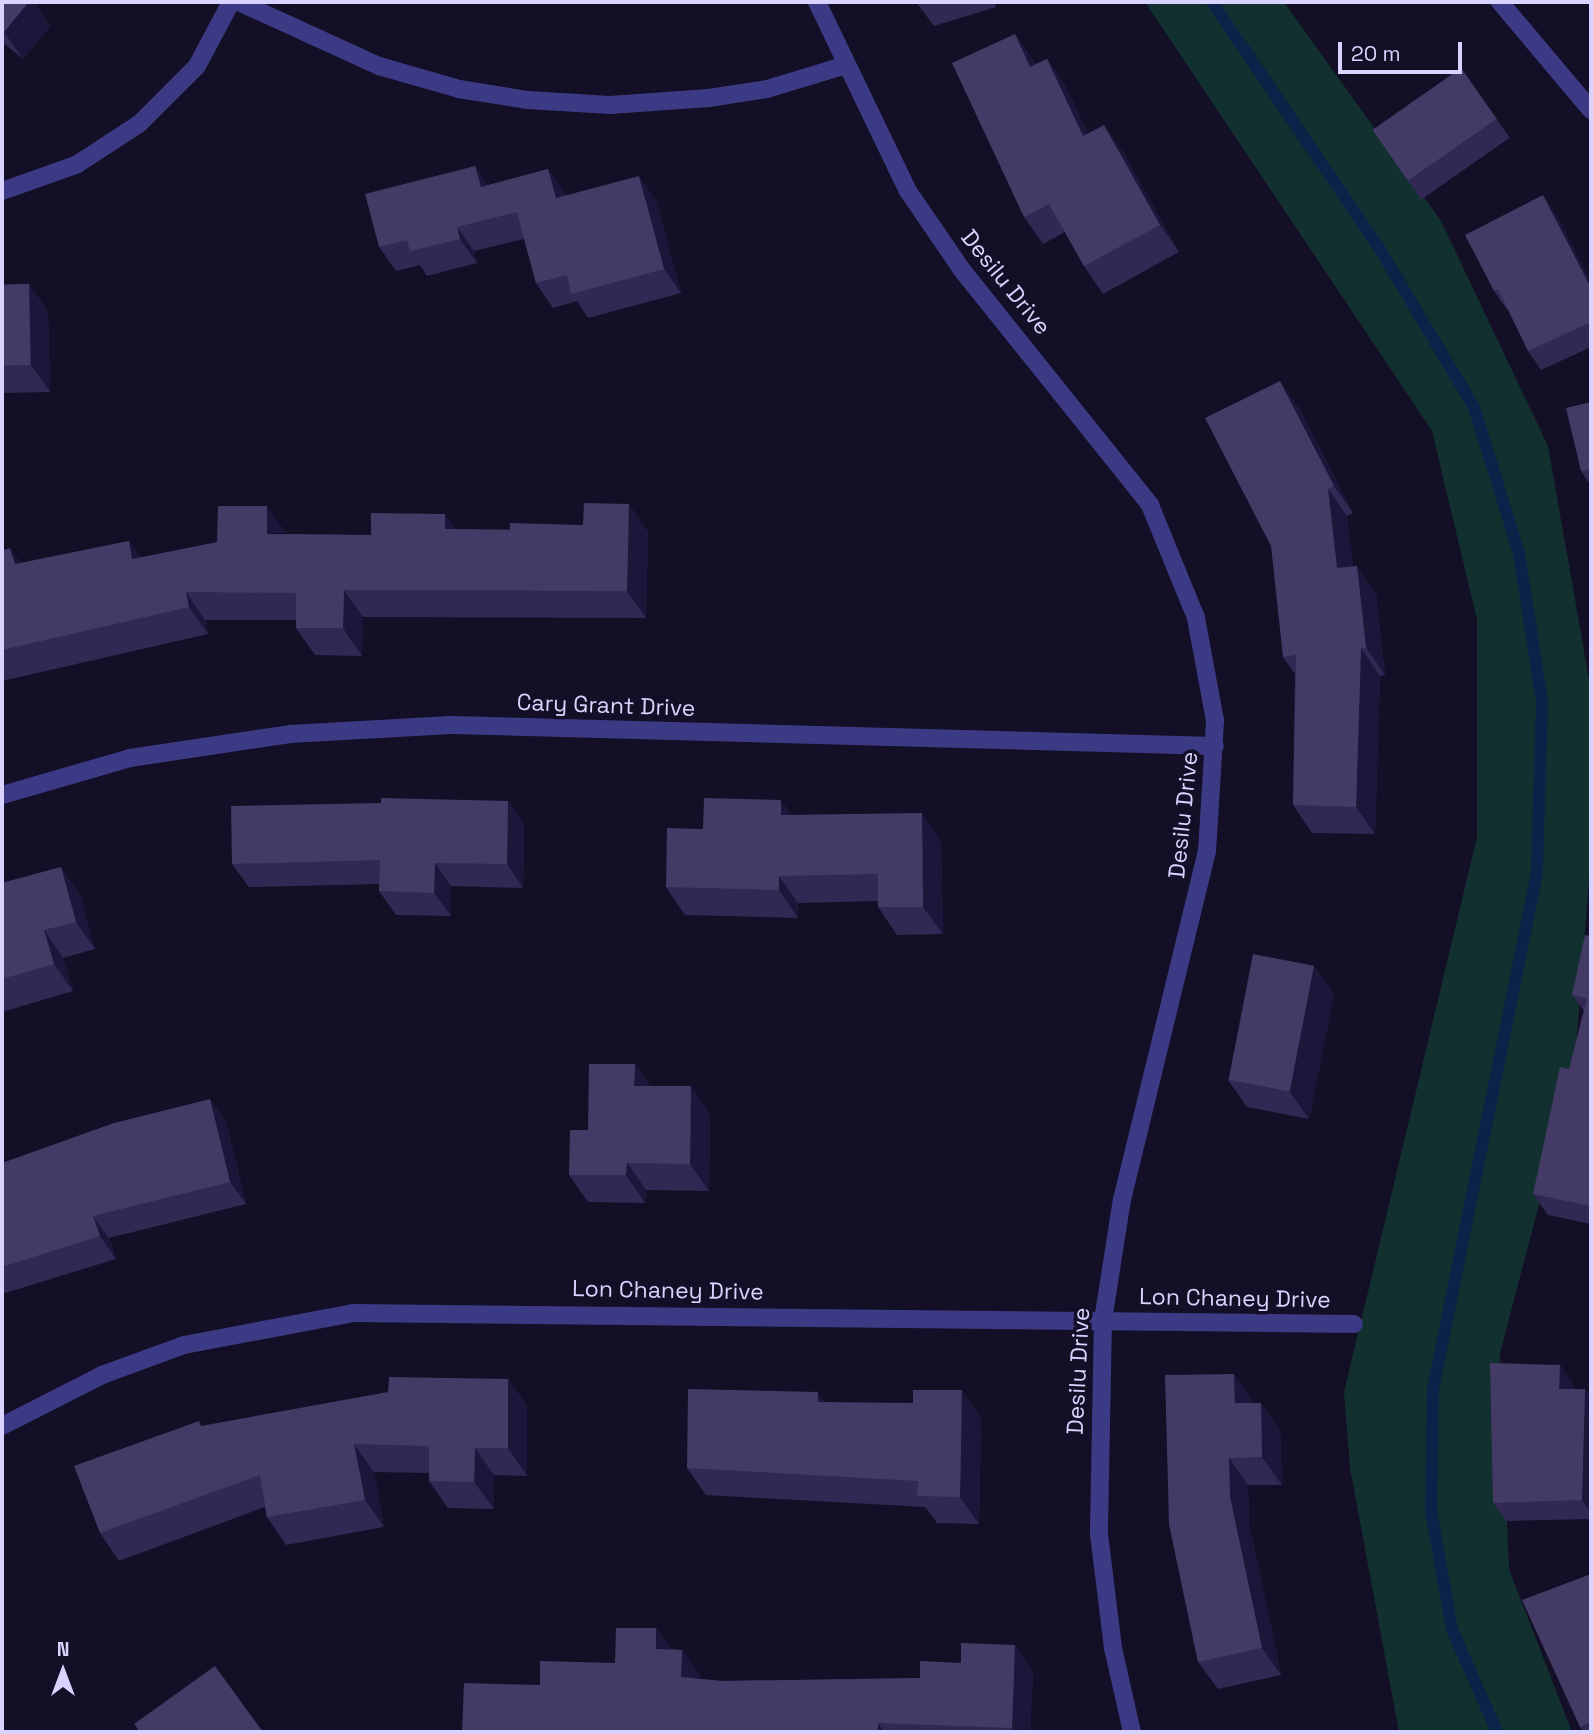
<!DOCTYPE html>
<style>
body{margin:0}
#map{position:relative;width:1593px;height:1734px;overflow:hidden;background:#130f26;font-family:"Space Grotesk",sans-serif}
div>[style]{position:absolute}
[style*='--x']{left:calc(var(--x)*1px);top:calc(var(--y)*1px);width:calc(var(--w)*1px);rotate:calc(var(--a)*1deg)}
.green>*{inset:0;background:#12302f}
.stream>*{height:12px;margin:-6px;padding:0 6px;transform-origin:6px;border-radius:6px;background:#0c2248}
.minor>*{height:18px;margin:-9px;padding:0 9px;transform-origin:9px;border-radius:9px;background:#3d3a85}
.wall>*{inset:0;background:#312854;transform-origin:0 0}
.shaded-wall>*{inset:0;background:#1d163a}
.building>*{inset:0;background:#433a66;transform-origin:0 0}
span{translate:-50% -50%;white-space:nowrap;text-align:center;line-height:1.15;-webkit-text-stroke:7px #130f26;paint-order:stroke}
.street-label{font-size:23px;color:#d9d4ff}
.frame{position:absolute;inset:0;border:4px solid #d9d4ff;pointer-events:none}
.north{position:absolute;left:28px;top:1636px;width:70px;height:70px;-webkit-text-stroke:5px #130f26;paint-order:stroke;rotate:0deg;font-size:19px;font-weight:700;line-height:28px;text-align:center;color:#d9d4ff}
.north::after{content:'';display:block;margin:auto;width:24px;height:32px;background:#d9d4ff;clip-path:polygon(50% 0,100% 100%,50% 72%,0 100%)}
.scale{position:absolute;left:1338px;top:42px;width:124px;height:32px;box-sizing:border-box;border:4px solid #d9d4ff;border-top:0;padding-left:9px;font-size:21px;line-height:24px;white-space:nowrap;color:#d9d4ff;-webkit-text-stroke:5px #130f26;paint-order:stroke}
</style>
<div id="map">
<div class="green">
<div style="clip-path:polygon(1145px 2px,1284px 2px,1441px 221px,1548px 446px,1591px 690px,1591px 853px,1574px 1072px,1500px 1353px,1509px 1569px,1572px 1732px,1399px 1732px,1350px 1468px,1344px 1392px,1477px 837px,1477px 620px,1432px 431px)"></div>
</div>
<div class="stream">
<div style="--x:1212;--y:2;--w:295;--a:55.8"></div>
<div style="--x:1378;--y:246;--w:187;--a:59.2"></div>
<div style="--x:1474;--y:407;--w:153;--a:72.9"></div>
<div style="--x:1519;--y:553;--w:151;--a:81.2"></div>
<div style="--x:1542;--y:702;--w:171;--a:91.7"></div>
<div style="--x:1537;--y:873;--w:526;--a:101.4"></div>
<div style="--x:1433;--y:1389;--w:122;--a:90.9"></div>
<div style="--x:1431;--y:1511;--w:120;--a:79.9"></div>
<div style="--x:1452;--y:1629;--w:112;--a:66.4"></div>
</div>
<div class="minor">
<div style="--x:239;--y:2;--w:154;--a:24.6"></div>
<div style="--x:379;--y:66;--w:83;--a:16"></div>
<div style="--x:459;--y:89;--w:70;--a:9.1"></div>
<div style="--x:528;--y:100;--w:82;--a:3.5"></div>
<div style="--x:610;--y:105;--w:99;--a:-4"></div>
<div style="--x:709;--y:98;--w:59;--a:-8.8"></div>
<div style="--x:767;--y:89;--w:79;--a:-16.8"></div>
<div style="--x:817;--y:2;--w:210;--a:64.3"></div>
<div style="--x:908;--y:191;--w:96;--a:55.6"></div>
<div style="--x:962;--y:270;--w:301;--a:51.3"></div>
<div style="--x:1150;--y:505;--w:122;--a:67.8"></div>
<div style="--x:1196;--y:618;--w:105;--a:79.5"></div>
<div style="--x:1215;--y:721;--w:130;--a:93.5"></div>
<div style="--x:1207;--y:851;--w:358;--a:103.7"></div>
<div style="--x:1122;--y:1199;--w:122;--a:98.9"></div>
<div style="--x:1103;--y:1320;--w:214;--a:91.1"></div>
<div style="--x:1099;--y:1534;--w:115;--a:83"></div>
<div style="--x:1113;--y:1648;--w:86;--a:77.3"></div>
<div style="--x:1500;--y:2;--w:141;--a:49.9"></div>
<div style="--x:2;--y:191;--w:78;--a:-19.4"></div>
<div style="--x:76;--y:165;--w:75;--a:-33.1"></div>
<div style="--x:139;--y:124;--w:82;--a:-45"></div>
<div style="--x:197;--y:66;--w:72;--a:-62"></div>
<div style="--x:2;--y:795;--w:133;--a:-16.1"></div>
<div style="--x:130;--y:758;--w:162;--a:-8.5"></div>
<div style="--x:290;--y:734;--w:161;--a:-3.2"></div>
<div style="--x:451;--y:725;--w:764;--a:1.57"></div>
<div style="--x:2;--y:1426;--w:112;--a:-27"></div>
<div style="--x:102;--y:1375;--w:87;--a:-20.1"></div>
<div style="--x:184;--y:1345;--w:172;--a:-10.7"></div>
<div style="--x:353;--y:1313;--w:1001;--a:0.63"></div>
</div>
<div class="wall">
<div style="clip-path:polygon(2px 2px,37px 7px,50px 26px,23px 59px,2px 42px)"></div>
<div style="clip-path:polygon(916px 2px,995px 2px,996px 7px,934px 26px)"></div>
<div style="clip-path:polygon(1015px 34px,1036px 64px,1047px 59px,1066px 87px,1088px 134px,1123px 152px,1179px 252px,1103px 294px,1084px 266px,1065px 232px,1043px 244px,1024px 217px)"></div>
<div style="left:1461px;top:68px;width:85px;height:108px;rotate:55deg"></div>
<div style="clip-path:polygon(475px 166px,488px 185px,548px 169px,566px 196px,656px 200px,681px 293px,588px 318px,577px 301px,553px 308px,536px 283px,524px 239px,474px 251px,477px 263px,427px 276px,420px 265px,396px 271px,379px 247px)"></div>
<div style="clip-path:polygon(1556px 214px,1591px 282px,1591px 347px,1541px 370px,1528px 351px,1508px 309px,1507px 310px,1494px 291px)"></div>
<div style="clip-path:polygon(29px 284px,48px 312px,50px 392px,2px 393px,2px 285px)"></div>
<div style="clip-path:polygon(1591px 402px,1591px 486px,1581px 471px)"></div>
<div style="clip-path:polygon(1299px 408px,1353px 513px,1347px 516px,1353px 567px,1376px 594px,1385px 675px,1380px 676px,1375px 834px,1312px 833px,1293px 805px,1295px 674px,1283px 657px)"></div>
<div style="clip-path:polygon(456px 529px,648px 531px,646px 618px,363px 617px,362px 656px,315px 655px,296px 628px,296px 620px,205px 620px,208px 634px,2px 681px,2px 551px,21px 563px,129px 541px,141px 558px,286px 534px,371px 535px)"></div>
<div style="clip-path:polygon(508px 801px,524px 824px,523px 888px,451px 886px,451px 916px,396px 915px,379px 891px,379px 884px,249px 887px,232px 864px)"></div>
<div style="clip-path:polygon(792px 815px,941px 840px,943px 934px,897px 935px,878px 907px,878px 901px,798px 903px,798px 918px,685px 915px,666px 887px,703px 829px)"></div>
<div style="clip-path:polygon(61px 867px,80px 895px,95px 949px,63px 958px,73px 991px,2px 1012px,2px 883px)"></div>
<div style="clip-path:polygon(1591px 936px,1591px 1224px,1548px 1215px,1533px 1194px,1569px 1069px,1584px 1011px,1572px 995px)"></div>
<div style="clip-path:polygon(1314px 966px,1334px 994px,1309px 1119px,1247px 1107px,1228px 1080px)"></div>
<div style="clip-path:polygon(635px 1064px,650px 1086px,691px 1086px,710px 1114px,709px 1191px,646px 1190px,645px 1203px,588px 1202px,569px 1175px,588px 1130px)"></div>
<div style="clip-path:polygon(210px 1099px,226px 1122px,246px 1204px,109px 1238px,116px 1259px,2px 1294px,2px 1163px)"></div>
<div style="clip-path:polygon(1560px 1365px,1573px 1384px,1573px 1389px,1585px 1389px,1591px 1398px,1591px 1519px,1506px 1521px,1493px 1503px)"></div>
<div style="clip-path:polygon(508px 1379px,527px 1406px,527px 1476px,494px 1475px,494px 1509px,448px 1508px,429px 1481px,429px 1473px,374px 1472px,384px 1527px,286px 1545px,267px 1517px,265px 1507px,119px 1561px,100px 1533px,203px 1426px)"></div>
<div style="clip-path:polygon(1253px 1401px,1253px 1403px,1261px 1403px,1280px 1430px,1282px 1485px,1248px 1485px,1249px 1524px,1281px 1675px,1218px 1689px,1198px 1662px,1169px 1524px)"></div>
<div style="clip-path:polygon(825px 1402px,981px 1418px,979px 1524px,937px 1523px,925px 1507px,706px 1495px,687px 1468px)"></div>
<div style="clip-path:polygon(1591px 1574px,1591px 1732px,1583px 1732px,1580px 1727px)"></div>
<div style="clip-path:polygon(656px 1628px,671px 1649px,682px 1650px,700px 1675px,700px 1679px,722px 1681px,920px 1678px,1033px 1671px,1030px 1732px,462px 1732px,540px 1685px,615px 1663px)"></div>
</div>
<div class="shaded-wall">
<div style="clip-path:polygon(25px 2px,41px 2px,37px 7px,50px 26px,23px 59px,4px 32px)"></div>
<div style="clip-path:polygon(1015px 34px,1034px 61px,1050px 94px,1030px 67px)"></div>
<div style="clip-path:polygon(1047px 59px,1066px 87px,1102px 164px,1083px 136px)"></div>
<div style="clip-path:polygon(1104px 125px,1123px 152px,1179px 252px,1160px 225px)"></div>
<div style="clip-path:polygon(475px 166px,492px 191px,481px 187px)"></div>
<div style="clip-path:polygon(548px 169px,566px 194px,573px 223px,556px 198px)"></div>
<div style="clip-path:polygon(639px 176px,656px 200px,681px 293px,664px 269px)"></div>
<div style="clip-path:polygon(1543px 195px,1556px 214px,1591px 282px,1591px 288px)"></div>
<div style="clip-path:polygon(457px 227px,474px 251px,477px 263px,460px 239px)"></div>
<div style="clip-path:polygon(29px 284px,48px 312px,50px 392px,31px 365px)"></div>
<div style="clip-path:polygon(1280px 381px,1299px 408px,1353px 513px,1334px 486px)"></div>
<div style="clip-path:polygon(1328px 489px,1347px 516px,1357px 596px,1337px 568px)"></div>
<div style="clip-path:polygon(629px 504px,648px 531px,646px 618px,627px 591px)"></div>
<div style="clip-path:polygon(267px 506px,286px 533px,267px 534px)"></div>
<div style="clip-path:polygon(445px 514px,465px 542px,445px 529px)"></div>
<div style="clip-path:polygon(129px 541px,148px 568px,132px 559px)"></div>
<div style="clip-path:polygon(10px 548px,30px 576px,15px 564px)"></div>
<div style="clip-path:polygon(1357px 566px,1376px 594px,1385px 675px,1366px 648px)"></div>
<div style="clip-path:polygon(344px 590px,363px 617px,362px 656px,343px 628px)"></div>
<div style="clip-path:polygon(186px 592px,205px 620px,208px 634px,189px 607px)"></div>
<div style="clip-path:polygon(1361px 648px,1380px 676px,1375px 834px,1356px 807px)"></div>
<div style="clip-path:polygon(781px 800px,800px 827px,781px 815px)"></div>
<div style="clip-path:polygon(508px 801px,524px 824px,523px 888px,507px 864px)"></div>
<div style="clip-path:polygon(922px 813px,941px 840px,943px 934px,923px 907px)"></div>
<div style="clip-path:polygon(435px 863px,451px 886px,451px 916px,434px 893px)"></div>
<div style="clip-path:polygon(61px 867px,80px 895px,95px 949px,76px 922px)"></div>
<div style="clip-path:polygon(779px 876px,798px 903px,798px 918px,779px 890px)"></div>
<div style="clip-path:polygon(44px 930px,63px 958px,73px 991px,54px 964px)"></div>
<div style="clip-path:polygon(1314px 966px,1334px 994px,1309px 1119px,1290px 1092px)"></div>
<div style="clip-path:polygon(635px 1064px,654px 1092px,634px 1086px)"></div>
<div style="clip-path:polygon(691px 1086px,710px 1114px,709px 1191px,690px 1164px)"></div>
<div style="clip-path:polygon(210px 1099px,226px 1122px,246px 1204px,230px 1182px)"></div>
<div style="clip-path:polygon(627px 1163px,646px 1190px,645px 1203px,626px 1175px)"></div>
<div style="clip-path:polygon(93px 1216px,109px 1238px,116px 1259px,100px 1236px)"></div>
<div style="clip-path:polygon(1560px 1365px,1573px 1384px,1572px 1407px,1559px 1389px)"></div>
<div style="clip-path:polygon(1234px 1374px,1253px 1401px,1254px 1431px,1235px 1403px)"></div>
<div style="clip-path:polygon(508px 1379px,527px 1406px,527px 1476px,508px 1448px)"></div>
<div style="clip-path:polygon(1585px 1389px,1591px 1398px,1591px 1513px,1582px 1500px)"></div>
<div style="clip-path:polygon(962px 1390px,981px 1418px,979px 1524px,960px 1497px)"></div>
<div style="clip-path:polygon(818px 1392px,837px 1419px,818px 1402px)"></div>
<div style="clip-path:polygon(1261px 1403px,1280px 1430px,1282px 1485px,1262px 1457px)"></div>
<div style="clip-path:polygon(354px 1444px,374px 1472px,384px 1527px,365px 1500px)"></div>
<div style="clip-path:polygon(475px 1448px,494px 1475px,494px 1509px,474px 1482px)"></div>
<div style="clip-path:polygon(1229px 1458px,1248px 1485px,1249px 1524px,1281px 1675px,1262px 1648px,1230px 1497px)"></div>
<div style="clip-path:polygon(656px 1628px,674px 1654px,656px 1649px)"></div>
<div style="clip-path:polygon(1015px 1645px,1033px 1671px,1030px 1732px,1014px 1732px,1012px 1728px)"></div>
<div style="clip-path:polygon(682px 1650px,700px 1675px,699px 1703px,681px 1677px)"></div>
<div style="clip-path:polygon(878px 1723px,884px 1732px,878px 1732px)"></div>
</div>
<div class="building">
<div style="clip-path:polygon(2px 2px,29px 2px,4px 32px,2px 30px)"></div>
<div style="clip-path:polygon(1015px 34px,1030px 67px,1047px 59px,1083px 136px,1104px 125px,1160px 225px,1084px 266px,1049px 204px,1024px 217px,952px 63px)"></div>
<div style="left:1461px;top:68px;width:62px;height:108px;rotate:55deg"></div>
<div style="clip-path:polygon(475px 166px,481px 187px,548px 169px,556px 198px,639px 176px,664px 269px,571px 294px,567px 275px,536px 283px,517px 212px,457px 227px,460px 239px,410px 251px,407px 240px,379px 247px,365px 194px)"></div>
<div style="clip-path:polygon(1543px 195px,1591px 288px,1591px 322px,1528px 351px,1498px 289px,1494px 291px,1465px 235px)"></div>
<div style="left:29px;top:284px;width:81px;height:27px;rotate:89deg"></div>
<div style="clip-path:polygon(1280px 381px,1334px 486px,1328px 489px,1337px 568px,1357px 566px,1366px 648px,1361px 648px,1356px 807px,1293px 805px,1296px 655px,1283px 657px,1271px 546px,1205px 418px)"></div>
<div style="clip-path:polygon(1591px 402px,1591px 469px,1581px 471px,1566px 408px)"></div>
<div style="clip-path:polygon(584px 503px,629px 504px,627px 591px,344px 590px,343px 628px,296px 628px,296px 593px,186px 592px,189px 607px,2px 650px,2px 551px,10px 548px,15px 564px,129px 541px,132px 559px,217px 542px,218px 506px,267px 506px,267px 534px,371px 535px,371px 513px,445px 514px,445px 529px,510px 530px,510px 523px,583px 525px)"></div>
<div style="clip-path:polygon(381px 798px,508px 801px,507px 864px,435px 863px,434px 893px,379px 891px,380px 860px,232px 864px,231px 806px,381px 803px)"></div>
<div style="clip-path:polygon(704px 798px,781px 800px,781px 815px,922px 813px,923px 907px,878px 907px,878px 874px,779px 876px,779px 890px,666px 887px,667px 828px,703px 829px)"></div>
<div style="clip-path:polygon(61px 867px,76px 922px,44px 930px,54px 964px,2px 979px,2px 883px)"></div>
<div style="clip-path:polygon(1585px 935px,1591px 936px,1591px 1206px,1533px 1194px,1560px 1067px,1569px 1069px,1587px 998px,1572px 995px)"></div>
<div style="left:1253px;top:954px;width:62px;height:128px;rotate:11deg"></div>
<div style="clip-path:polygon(589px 1064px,635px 1064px,634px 1086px,691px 1086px,690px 1164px,627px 1163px,626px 1175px,569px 1175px,570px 1130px,588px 1130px)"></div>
<div style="clip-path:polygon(210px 1099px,230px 1182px,93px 1216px,100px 1236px,2px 1267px,2px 1163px,114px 1123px)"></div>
<div style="clip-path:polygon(1490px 1363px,1560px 1365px,1559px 1389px,1585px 1389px,1582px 1500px,1493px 1503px)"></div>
<div style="clip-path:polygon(1234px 1374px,1235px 1403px,1261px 1403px,1262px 1457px,1229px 1458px,1230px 1497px,1262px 1648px,1198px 1662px,1169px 1524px,1165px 1375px)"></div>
<div style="clip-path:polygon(389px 1377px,508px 1379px,508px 1448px,475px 1448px,474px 1482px,429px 1481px,429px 1446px,354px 1444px,365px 1500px,267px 1517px,260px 1475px,100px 1533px,74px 1466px,199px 1421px,201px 1426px,388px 1392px)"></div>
<div style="clip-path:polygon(688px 1389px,818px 1392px,818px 1402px,913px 1403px,913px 1390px,962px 1390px,960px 1497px,917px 1496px,918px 1481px,687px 1468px)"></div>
<div style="clip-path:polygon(1591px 1574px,1591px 1722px,1580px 1727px,1522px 1600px)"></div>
<div style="clip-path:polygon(616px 1628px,656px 1628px,656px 1649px,682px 1650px,681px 1677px,722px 1681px,920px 1678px,920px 1661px,961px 1663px,961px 1643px,1015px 1645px,1012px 1728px,878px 1723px,878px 1732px,462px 1732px,464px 1683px,540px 1685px,540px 1661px,615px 1663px)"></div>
<div style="clip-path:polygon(215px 1666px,263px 1732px,140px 1732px,134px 1724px)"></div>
</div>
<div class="street-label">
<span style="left:1006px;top:282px;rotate:51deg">Desilu Drive</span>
<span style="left:606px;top:705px;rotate:2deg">Cary Grant Drive</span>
<span style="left:1183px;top:815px;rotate:-84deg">Desilu Drive</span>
<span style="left:668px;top:1290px;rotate:1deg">Lon Chaney Drive</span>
<span style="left:1235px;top:1298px;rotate:1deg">Lon Chaney Drive</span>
<span style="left:1078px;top:1371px;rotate:-87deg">Desilu Drive</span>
</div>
<div class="frame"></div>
<div class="north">N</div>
<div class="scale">20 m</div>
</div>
